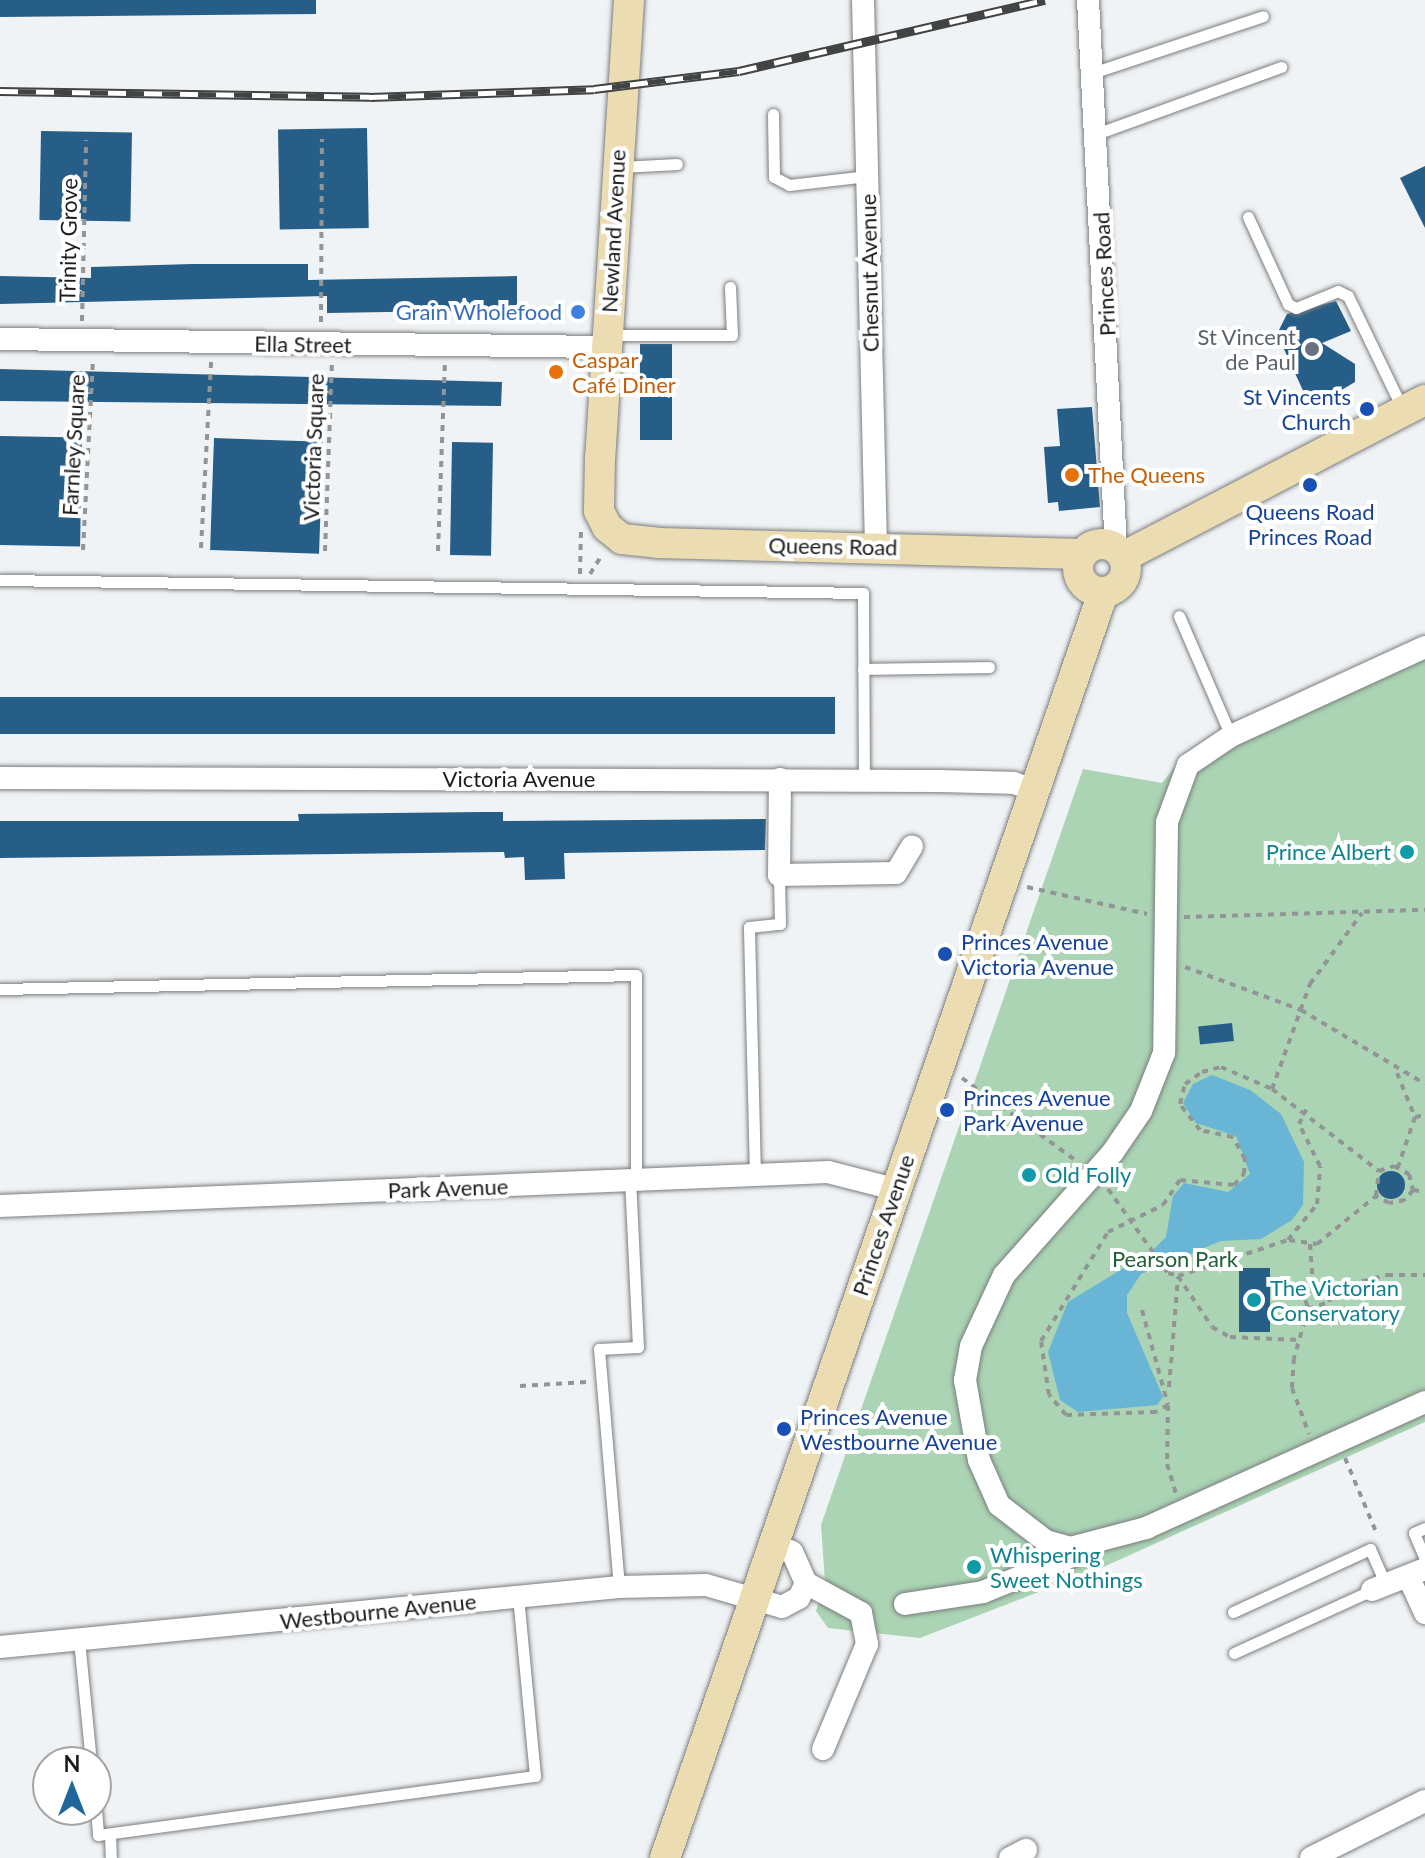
<!DOCTYPE html>
<meta charset="utf-8">
<style>
body{margin:0}
#map{position:relative;width:1425px;height:1858px;overflow:hidden;background:#f0f3f5;font-family:Lato,sans-serif}
div>[style]{position:absolute}
[style*='--x']{left:calc(var(--x)*1px);top:calc(var(--y)*1px);width:calc(var(--w)*1px);rotate:calc(var(--a)*1deg)}
.green>*{inset:0;background:#aad4b3}
.water>*{inset:0;background:#68b5d5}
.building>*{inset:0;background:#265e87;transform-origin:0 0}
.round{border-radius:50%}
.path>*{height:4px;margin-top:-2px;transform-origin:0;background:repeating-linear-gradient(90deg,#929495 0 6px,transparent 0 12px)}
.roads{filter:drop-shadow(0 0 2px #7b7d7f) drop-shadow(0 0 2px #7b7d7f)}
.lane>*{height:11px;margin:-5.5px;padding:0 5.5px;transform-origin:5.5px;border-radius:5.5px;background:#fff}
.street>*{height:22px;margin:-11px;padding:0 11px;transform-origin:11px;border-radius:11px;background:#fff}
.secondary>*{height:30px;margin:-15px;padding:0 15px;transform-origin:15px;border-radius:15px;background:#ecdcb2}
.secondary>.ring{margin:-15px;padding:0;box-sizing:content-box;background:none;border:30px solid #ecdcb2;border-radius:50%}
.rail>*{height:9px;margin-top:-4.5px;transform-origin:0;background:repeating-linear-gradient(90deg,#fff 0 18px,#424343 0 36px);box-sizing:border-box;border-block:2px solid #424343}
.dots>*{width:22px;height:22px;translate:-50% -50%;box-sizing:border-box;border:4px solid #fff;border-radius:50%}
span{translate:-50% -50%;white-space:nowrap;text-align:center;line-height:1.15;-webkit-text-stroke:8px #fff;paint-order:stroke}
.street-label{font-size:22px;color:#1b1c1c}
.shop-label{font-size:22px;color:#366cbe}
.right{translate:-100% -50%;text-align:right}
.worship-label{font-size:22px;color:#5b616d}
.food-label{font-size:22px;color:#c56008}
.left{translate:0 -50%;text-align:left}
.transit-label{font-size:22px;color:#164399}
.culture-label{font-size:22px;color:#0d838f}
.park-label{font-size:22px;color:#206036}
.north{position:absolute;left:32px;top:1746px;width:80px;height:80px;box-sizing:border-box;background:#fff;border:2px solid #a4a4a4;border-radius:50%;rotate:0deg;font-size:22px;font-weight:700;line-height:32px;text-align:center;color:#1b1c1c}
.north::after{content:'';display:block;margin:auto;width:28px;height:36px;background:#20669a;clip-path:polygon(50% 0,100% 100%,50% 72%,0 100%)}
</style>
<div id="map">
<div class="green">
<div style="clip-path:polygon(1425px 647px,1425px 1422px,1101px 1568px,920px 1638px,828px 1628px,816px 1611px,825px 1582px,821px 1525px,1083px 769px,1162px 783px,1180px 760px)"></div>
</div>
<div class="water">
<div style="clip-path:polygon(1212px 1075px,1250px 1090px,1281px 1114px,1304px 1162px,1303px 1205px,1292px 1220px,1261px 1239px,1221px 1241px,1141px 1274px,1127px 1295px,1127px 1313px,1163px 1397px,1157px 1405px,1078px 1412px,1060px 1400px,1048px 1352px,1068px 1302px,1153px 1250px,1166px 1237px,1173px 1196px,1184px 1183px,1228px 1192px,1250px 1174px,1236px 1136px,1196px 1123px,1183px 1103px,1193px 1084px)"></div>
</div>
<div class="building">
<div style="clip-path:polygon(0 0,316px 0,316px 14px,0 17px)"></div>
<div style="left:367px;top:128px;width:100px;height:89px;rotate:89deg"></div>
<div style="left:41px;top:131px;width:91px;height:89px;rotate:1deg"></div>
<div style="clip-path:polygon(1425px 166px,1425px 228px,1400px 178px)"></div>
<div style="clip-path:polygon(192px 264px,308px 264px,308px 280px,517px 276px,517px 310px,327px 313px,327px 296px,0 304px,0 276px,91px 278px,91px 267px)"></div>
<div style="clip-path:polygon(1336px 301px,1351px 331px,1322px 343px,1355px 364px,1355px 382px,1311px 408px,1277px 334px,1287px 314px)"></div>
<div style="left:640px;top:344px;width:32px;height:96px"></div>
<div style="clip-path:polygon(0 369px,502px 382px,501px 406px,0 401px)"></div>
<div style="clip-path:polygon(1092px 407px,1100px 507px,1059px 511px,1058px 502px,1048px 503px,1044px 447px,1060px 446px,1057px 409px)"></div>
<div style="left:0;top:436px;width:82px;height:109px;rotate:1deg"></div>
<div style="left:214px;top:438px;width:109px;height:112px;rotate:2deg"></div>
<div style="left:452px;top:442px;width:41px;height:113px;rotate:1deg"></div>
<div style="left:0;top:697px;width:835px;height:37px"></div>
<div style="clip-path:polygon(482px 812px,503px 812px,503px 821px,766px 819px,765px 850px,564px 853px,565px 879px,525px 880px,524px 857px,505px 858px,504px 852px,0 858px,0 821px,299px 821px,298px 814px)"></div>
<div style="left:1232px;top:1023px;width:18px;height:34px;rotate:84deg"></div>
<div class="round" style="left:1021px;top:1166px;width:16px;height:16px"></div>
<div class="round" style="left:1377px;top:1171px;width:28px;height:28px"></div>
<div style="left:1239px;top:1268px;width:31px;height:64px"></div>
</div>
<div class="path">
<div style="--x:82;--y:321;--w:181;--a:-88.7"></div>
<div style="--x:321;--y:322;--w:183;--a:-89.7"></div>
<div style="--x:201;--y:548;--w:187;--a:-86.9"></div>
<div style="--x:83;--y:550;--w:189;--a:-87"></div>
<div style="--x:325;--y:551;--w:188;--a:-87.9"></div>
<div style="--x:438;--y:551;--w:187;--a:-87.9"></div>
<div style="--x:580;--y:574;--w:43;--a:-88.7"></div>
<div style="--x:590;--y:574;--w:22;--a:-58"></div>
<div style="--x:1027;--y:887;--w:123;--a:12.7"></div>
<div style="--x:1184;--y:917;--w:241;--a:-1.7"></div>
<div style="--x:1185;--y:967;--w:124;--a:20.3"></div>
<div style="--x:1301;--y:1010;--w:144;--a:30.8"></div>
<div style="--x:1397;--y:1073;--w:48;--a:67.8"></div>
<div style="--x:1415;--y:1117;--w:53;--a:108.8"></div>
<div style="--x:962;--y:1078;--w:143;--a:35.9"></div>
<div style="--x:1272;--y:1089;--w:112;--a:-70.1"></div>
<div style="--x:1310;--y:984;--w:88;--a:-53.8"></div>
<div style="--x:1415;--y:1117;--w:10;--a:-11"></div>
<div style="--x:1108;--y:1189;--w:103;--a:54.5"></div>
<div style="--x:1168;--y:1273;--w:10;--a:17"></div>
<div style="--x:1178;--y:1276;--w:116;--a:-18.1"></div>
<div style="--x:1288;--y:1240;--w:46;--a:-51.1"></div>
<div style="--x:1317;--y:1204;--w:38;--a:-85"></div>
<div style="--x:1320;--y:1166;--w:47;--a:-116.6"></div>
<div style="--x:1299;--y:1124;--w:16;--a:-63"></div>
<div style="--x:1413;--y:1190;--w:12;--a:9"></div>
<div style="--x:1289;--y:1240;--w:28;--a:8"></div>
<div style="--x:1317;--y:1244;--w:76;--a:-39.1"></div>
<div style="--x:1376;--y:1196;--w:25;--a:-83"></div>
<div style="--x:1379;--y:1171;--w:16;--a:-18"></div>
<div style="--x:1394;--y:1166;--w:17;--a:28"></div>
<div style="--x:1409;--y:1174;--w:16;--a:76"></div>
<div style="--x:1413;--y:1190;--w:13;--a:129"></div>
<div style="--x:1405;--y:1200;--w:16;--a:169"></div>
<div style="--x:1389;--y:1203;--w:15;--a:-152"></div>
<div style="--x:1310;--y:1244;--w:42;--a:85.9"></div>
<div style="--x:1178;--y:1276;--w:61;--a:56.3"></div>
<div style="--x:1212;--y:1327;--w:21;--a:29"></div>
<div style="--x:1230;--y:1337;--w:71;--a:2.4"></div>
<div style="--x:1327;--y:1290;--w:62;--a:-14"></div>
<div style="--x:1387;--y:1275;--w:38;--a:0"></div>
<div style="--x:1308;--y:1309;--w:23;--a:-18"></div>
<div style="--x:1330;--y:1302;--w:21;--a:-104"></div>
<div style="--x:1325;--y:1282;--w:24;--a:163"></div>
<div style="--x:1302;--y:1289;--w:21;--a:73"></div>
<div style="--x:1308;--y:1309;--w:51;--a:105.9"></div>
<div style="--x:1294;--y:1358;--w:30;--a:94"></div>
<div style="--x:1292;--y:1388;--w:49;--a:69.7"></div>
<div style="--x:1142;--y:1310;--w:98;--a:74.7"></div>
<div style="--x:1168;--y:1405;--w:14;--a:150"></div>
<div style="--x:1156;--y:1412;--w:90;--a:178.1"></div>
<div style="--x:1066;--y:1415;--w:26;--a:-130"></div>
<div style="--x:1049;--y:1395;--w:55;--a:-98.4"></div>
<div style="--x:1041;--y:1341;--w:128;--a:-58.4"></div>
<div style="--x:1108;--y:1232;--w:61;--a:-26.1"></div>
<div style="--x:1163;--y:1205;--w:30;--a:-56"></div>
<div style="--x:1180;--y:1180;--w:54;--a:5.3"></div>
<div style="--x:1234;--y:1185;--w:15;--a:-48"></div>
<div style="--x:1244;--y:1174;--w:15;--a:-86"></div>
<div style="--x:1245;--y:1159;--w:25;--a:-119"></div>
<div style="--x:1233;--y:1137;--w:34;--a:-168"></div>
<div style="--x:1200;--y:1130;--w:33;--a:-128"></div>
<div style="--x:1180;--y:1104;--w:21;--a:-76"></div>
<div style="--x:1185;--y:1084;--w:21;--a:-35"></div>
<div style="--x:1202;--y:1072;--w:20;--a:-15"></div>
<div style="--x:1221;--y:1067;--w:56;--a:23.3"></div>
<div style="--x:1272;--y:1089;--w:135;--a:37.5"></div>
<div style="--x:520;--y:1386;--w:67;--a:-3.4"></div>
<div style="--x:1169;--y:1387;--w:110;--a:-85.3"></div>
<div style="--x:1168;--y:1405;--w:59;--a:91"></div>
<div style="--x:1167;--y:1464;--w:31;--a:73"></div>
<div style="--x:1345;--y:1458;--w:82;--a:67.2"></div>
</div>
<div class="roads">
<div class="lane">
<div style="--x:1092;--y:73;--w:180;--a:-18.4"></div>
<div style="--x:773;--y:114;--w:63;--a:89.1"></div>
<div style="--x:774;--y:177;--w:17;--a:28"></div>
<div style="--x:789;--y:185;--w:79;--a:-6.6"></div>
<div style="--x:1096;--y:134;--w:197;--a:-19.9"></div>
<div style="--x:621;--y:167;--w:56;--a:-3.1"></div>
<div style="--x:1248;--y:217;--w:96;--a:65.3"></div>
<div style="--x:1288;--y:304;--w:9;--a:27"></div>
<div style="--x:1296;--y:308;--w:45;--a:-22"></div>
<div style="--x:1338;--y:291;--w:11;--a:27"></div>
<div style="--x:1348;--y:296;--w:127;--a:64.2"></div>
<div style="--x:608;--y:335;--w:124;--a:0"></div>
<div style="--x:732;--y:335;--w:48;--a:-92.4"></div>
<div style="--x:0;--y:580;--w:863;--a:0.86"></div>
<div style="--x:863;--y:593;--w:187;--a:89.7"></div>
<div style="--x:1179;--y:616;--w:131;--a:66.6"></div>
<div style="--x:863;--y:669;--w:126;--a:-0.9"></div>
<div style="--x:0;--y:989;--w:636;--a:-1.26"></div>
<div style="--x:636;--y:975;--w:205;--a:90"></div>
<div style="--x:755;--y:1175;--w:248;--a:-91.4"></div>
<div style="--x:749;--y:927;--w:31;--a:-6"></div>
<div style="--x:780;--y:924;--w:49;--a:-91.2"></div>
<div style="--x:1425;--y:1528;--w:12;--a:156"></div>
<div style="--x:1414;--y:1533;--w:28;--a:67"></div>
<div style="--x:619;--y:1587;--w:239;--a:-94.8"></div>
<div style="--x:599;--y:1349;--w:39;--a:-3"></div>
<div style="--x:638;--y:1347;--w:167;--a:-92.7"></div>
<div style="--x:1233;--y:1612;--w:151;--a:-24.7"></div>
<div style="--x:1370;--y:1549;--w:39;--a:66"></div>
<div style="--x:79;--y:1640;--w:123;--a:84.4"></div>
<div style="--x:1234;--y:1653;--w:152;--a:-24.5"></div>
<div style="--x:96;--y:1810;--w:25;--a:85"></div>
<div style="--x:98;--y:1835;--w:441;--a:-7.7"></div>
<div style="--x:535;--y:1776;--w:180;--a:-95.4"></div>
<div style="--x:110;--y:1834;--w:24;--a:88"></div>
</div>
<div class="street">
<div style="--x:863;--y:0;--w:546;--a:88.64"></div>
<div style="--x:1088;--y:0;--w:549;--a:87.08"></div>
<div style="--x:0;--y:339;--w:607;--a:0.76"></div>
<div style="--x:1425;--y:647;--w:213;--a:155.4"></div>
<div style="--x:1231;--y:736;--w:52;--a:146"></div>
<div style="--x:1188;--y:765;--w:61;--a:110.2"></div>
<div style="--x:1167;--y:822;--w:231;--a:90.7"></div>
<div style="--x:1164;--y:1053;--w:62;--a:111.6"></div>
<div style="--x:1141;--y:1111;--w:50;--a:124.3"></div>
<div style="--x:1113;--y:1152;--w:164;--a:131.5"></div>
<div style="--x:1004;--y:1275;--w:78;--a:114.9"></div>
<div style="--x:971;--y:1346;--w:35;--a:100"></div>
<div style="--x:965;--y:1380;--w:81;--a:80.1"></div>
<div style="--x:979;--y:1460;--w:49;--a:66"></div>
<div style="--x:999;--y:1505;--w:59;--a:37.5"></div>
<div style="--x:1046;--y:1541;--w:25;--a:16"></div>
<div style="--x:1070;--y:1548;--w:79;--a:-14.7"></div>
<div style="--x:1146;--y:1528;--w:306;--a:-24.3"></div>
<div style="--x:0;--y:778;--w:939;--a:0.18"></div>
<div style="--x:939;--y:781;--w:75;--a:1.5"></div>
<div style="--x:1014;--y:783;--w:23;--a:20"></div>
<div style="--x:780;--y:779;--w:96;--a:90.6"></div>
<div style="--x:779;--y:875;--w:117;--a:-1"></div>
<div style="--x:896;--y:873;--w:31;--a:-59"></div>
<div style="--x:0;--y:1206;--w:829;--a:-2.35"></div>
<div style="--x:828;--y:1172;--w:68;--a:14.4"></div>
<div style="--x:1408;--y:1576;--w:41;--a:65.3"></div>
<div style="--x:806;--y:1583;--w:63;--a:28.6"></div>
<div style="--x:861;--y:1613;--w:32;--a:79"></div>
<div style="--x:867;--y:1644;--w:114;--a:112.7"></div>
<div style="--x:1372;--y:1590;--w:57;--a:-21.6"></div>
<div style="--x:905;--y:1604;--w:79;--a:-8.7"></div>
<div style="--x:983;--y:1592;--w:112;--a:-22"></div>
<div style="--x:0;--y:1647;--w:622;--a:-5.54"></div>
<div style="--x:619;--y:1587;--w:87;--a:-1.3"></div>
<div style="--x:706;--y:1585;--w:79;--a:16.1"></div>
<div style="--x:782;--y:1607;--w:19;--a:-28"></div>
<div style="--x:799;--y:1598;--w:17;--a:-65"></div>
<div style="--x:806;--y:1583;--w:34;--a:-114"></div>
<div style="--x:792;--y:1552;--w:20;--a:-156"></div>
<div style="--x:1010;--y:1858;--w:18;--a:-27"></div>
<div style="--x:1311;--y:1858;--w:127;--a:-26.6"></div>
</div>
<div class="secondary">
<div style="--x:629;--y:0;--w:458;--a:93.6"></div>
<div style="--x:600;--y:457;--w:54;--a:91.1"></div>
<div style="--x:599;--y:511;--w:18;--a:63"></div>
<div style="--x:607;--y:527;--w:19;--a:39"></div>
<div style="--x:622;--y:539;--w:36;--a:6"></div>
<div style="--x:658;--y:543;--w:423;--a:1.5"></div>
<div class="ring" style="left:1078px;top:544px;width:18px;height:18px"></div>
<div style="--x:1123;--y:557;--w:340;--a:-27.5"></div>
<div style="--x:665;--y:1858;--w:1339;--a:-70.9"></div>
</div>
</div>
<div class="rail">
<div style="--x:0;--y:91;--w:370;--a:0.9"></div>
<div style="--x:370;--y:97;--w:224;--a:-2"></div>
<div style="--x:594;--y:89;--w:146;--a:-7.1"></div>
<div style="--x:739;--y:71;--w:314;--a:-13.1"></div>
</div>
<div class="dots">
<div style="left:578px;top:312px;background:#3f7fe0"></div>
<div style="left:1312px;top:349px;background:#6b7280"></div>
<div style="left:556px;top:372px;background:#e8710a"></div>
<div style="left:1367px;top:409px;background:#1a4fb4"></div>
<div style="left:1072px;top:475px;background:#e8710a"></div>
<div style="left:1310px;top:485px;background:#1a4fb4"></div>
<div style="left:1407px;top:852px;background:#0f9aa8"></div>
<div style="left:945px;top:954px;background:#1a4fb4"></div>
<div style="left:947px;top:1110px;background:#1a4fb4"></div>
<div style="left:1029px;top:1175px;background:#0f9aa8"></div>
<div style="left:1254px;top:1300px;background:#0f9aa8"></div>
<div style="left:784px;top:1429px;background:#1a4fb4"></div>
<div style="left:974px;top:1567px;background:#0f9aa8"></div>
</div>
<div class="street-label">
<span style="left:613px;top:231px;rotate:-87deg">Newland Avenue</span>
<span style="left:68px;top:240px;rotate:-89deg">Trinity Grove</span>
<span style="left:869px;top:273px;rotate:-91deg">Chesnut Avenue</span>
<span style="left:1104px;top:274px;rotate:-93deg">Princes Road</span>
<span style="left:303px;top:344px;rotate:1deg">Ella Street</span>
<span style="left:73px;top:445px;rotate:-87deg">Farnley Square</span>
<span style="left:313px;top:447px;rotate:-88deg">Victoria Square</span>
<span style="left:833px;top:546px;rotate:1deg">Queens Road</span>
<span style="left:519px;top:779px">Victoria Avenue</span>
<span style="left:448px;top:1188px;rotate:-2deg">Park Avenue</span>
<span style="left:883px;top:1225px;rotate:-71deg">Princes Avenue</span>
<span style="left:378px;top:1611px;rotate:-6deg">Westbourne Avenue</span>
</div>
<div class="shop-label">
<span class="right" style="left:562px;top:312px">Grain Wholefood</span>
</div>
<div class="worship-label">
<span class="right" style="left:1296px;top:349px">St Vincent<br>de Paul</span>
</div>
<div class="food-label">
<span class="left" style="left:572px;top:372px">Caspar<br>Café Diner</span>
<span class="left" style="left:1088px;top:475px">The Queens</span>
</div>
<div class="transit-label">
<span class="right" style="left:1351px;top:409px">St Vincents<br>Church</span>
<span style="left:1310px;top:524px">Queens Road<br>Princes Road</span>
<span class="left" style="left:961px;top:954px">Princes Avenue<br>Victoria Avenue</span>
<span class="left" style="left:963px;top:1110px">Princes Avenue<br>Park Avenue</span>
<span class="left" style="left:800px;top:1429px">Princes Avenue<br>Westbourne Avenue</span>
</div>
<div class="culture-label">
<span class="right" style="left:1391px;top:852px">Prince Albert</span>
<span class="left" style="left:1045px;top:1175px">Old Folly</span>
<span class="left" style="left:1270px;top:1300px">The Victorian<br>Conservatory</span>
<span class="left" style="left:990px;top:1567px">Whispering<br>Sweet Nothings</span>
</div>
<div class="park-label">
<span style="left:1175px;top:1259px">Pearson Park</span>
</div>
<div class="north">N</div>
</div>
